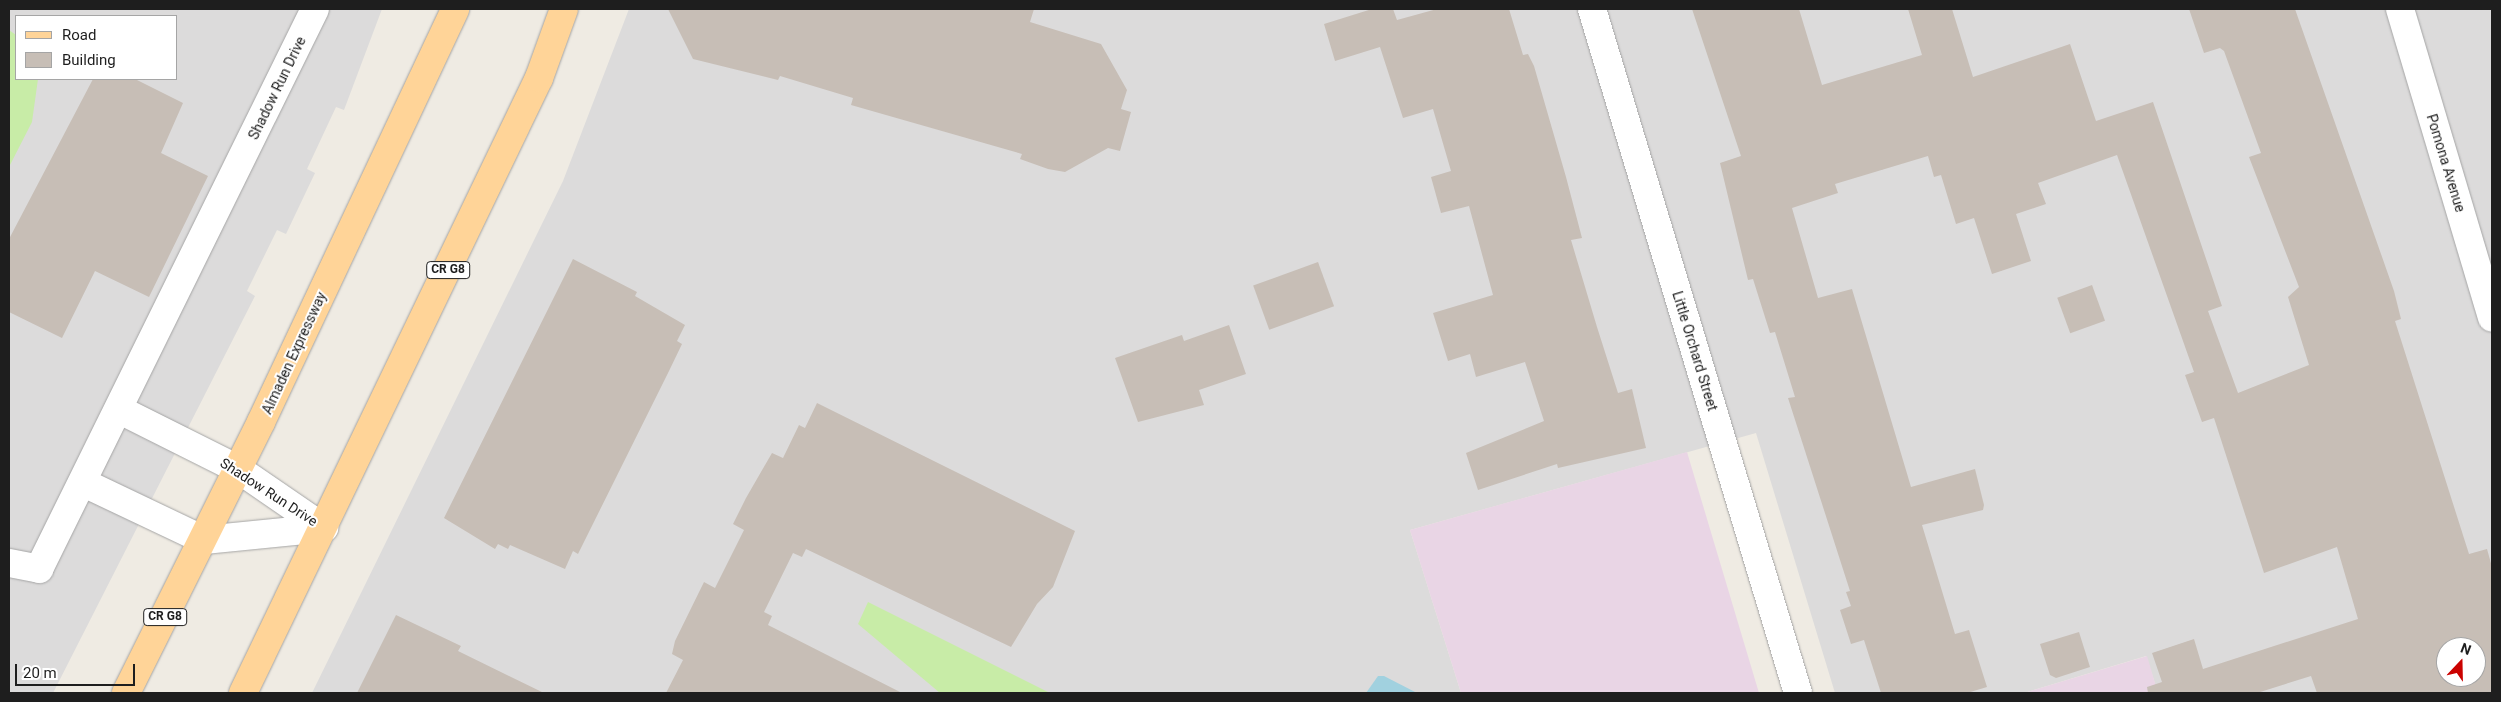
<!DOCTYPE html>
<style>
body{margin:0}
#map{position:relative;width:2501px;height:702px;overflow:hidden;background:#efebe3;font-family:Roboto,sans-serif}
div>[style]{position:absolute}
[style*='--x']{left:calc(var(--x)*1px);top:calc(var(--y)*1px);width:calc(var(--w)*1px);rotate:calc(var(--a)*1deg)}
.residential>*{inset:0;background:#dcdbdb}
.industrial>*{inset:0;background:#e9d5e5}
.grass>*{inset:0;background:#c8eca7}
.water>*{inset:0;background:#a1d1df}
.building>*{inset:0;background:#c7beb6;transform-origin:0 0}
.roads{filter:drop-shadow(0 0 1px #a5a5a5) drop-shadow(0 0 1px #a5a5a5)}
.minor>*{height:28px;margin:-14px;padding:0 14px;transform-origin:14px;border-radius:14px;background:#fff}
.major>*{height:28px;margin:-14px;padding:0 14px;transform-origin:14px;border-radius:14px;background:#ffd498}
span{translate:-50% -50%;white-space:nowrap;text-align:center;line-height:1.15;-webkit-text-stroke:4px #fff;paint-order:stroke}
.shield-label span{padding:1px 4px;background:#fff;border:1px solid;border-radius:4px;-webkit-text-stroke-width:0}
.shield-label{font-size:12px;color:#1e1e1e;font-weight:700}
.street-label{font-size:14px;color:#1e1e1e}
.frame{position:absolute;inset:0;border:10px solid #1e1e1e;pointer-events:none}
.legend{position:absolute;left:15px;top:15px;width:162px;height:65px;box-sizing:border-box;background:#fff;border:1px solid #a5a5a5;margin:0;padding:6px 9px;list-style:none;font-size:15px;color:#1e1e1e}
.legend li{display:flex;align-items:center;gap:10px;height:25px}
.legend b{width:25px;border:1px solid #a5a5a5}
.north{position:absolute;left:2436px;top:637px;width:50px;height:50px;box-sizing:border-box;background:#fff;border:1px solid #a5a5a5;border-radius:50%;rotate:21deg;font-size:14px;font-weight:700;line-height:20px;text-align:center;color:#1e1e1e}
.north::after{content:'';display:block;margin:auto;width:18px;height:22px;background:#cb0200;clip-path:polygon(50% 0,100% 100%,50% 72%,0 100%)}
.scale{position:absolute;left:15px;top:664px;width:120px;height:22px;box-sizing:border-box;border:2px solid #1e1e1e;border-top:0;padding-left:6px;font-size:15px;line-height:18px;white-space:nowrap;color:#1e1e1e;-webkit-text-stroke:4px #fff;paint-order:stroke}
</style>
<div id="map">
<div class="residential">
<div style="clip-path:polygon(evenodd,9px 9px,382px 9px,344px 110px,336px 107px,307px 169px,315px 173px,286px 234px,277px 230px,247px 291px,255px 296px,53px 693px,9px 693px,9px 9px,16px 16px,176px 16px,176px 79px,16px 79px,16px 16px)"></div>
<div style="clip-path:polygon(evenodd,629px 9px,2492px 9px,2492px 693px,2158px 693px,2146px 656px,2024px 693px,1835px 693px,1756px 433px,1410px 530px,1461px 693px,312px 693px,563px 181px,629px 9px,2446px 647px,2476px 647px,2476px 677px,2446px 677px,2446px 647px)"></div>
</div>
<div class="industrial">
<div style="clip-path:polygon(1687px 452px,1759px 693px,1461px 693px,1410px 530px)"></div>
<div style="clip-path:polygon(2147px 656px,2158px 693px,2024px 693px)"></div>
</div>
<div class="grass">
<div style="clip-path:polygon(9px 30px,16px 35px,16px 79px,38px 79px,32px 122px,9px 167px)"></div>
<div style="clip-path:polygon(868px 602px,1050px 693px,940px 693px,858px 624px)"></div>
</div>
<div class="water">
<div style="clip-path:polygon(1378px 676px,1384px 676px,1417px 693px,1366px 693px)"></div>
</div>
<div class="building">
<div style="clip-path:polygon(668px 9px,1034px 9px,1030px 22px,1101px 44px,1127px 90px,1121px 109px,1131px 112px,1120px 151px,1108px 148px,1065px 172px,1048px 169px,1020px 159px,1022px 154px,851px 105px,853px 98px,780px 76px,778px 80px,693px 59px)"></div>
<div style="clip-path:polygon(1372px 9px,1393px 9px,1397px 20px,1437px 9px,1509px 9px,1523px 55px,1528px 54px,1534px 66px,1566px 177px,1582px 238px,1571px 240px,1597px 327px,1618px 393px,1632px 389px,1646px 448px,1558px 468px,1557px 464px,1478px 490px,1466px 453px,1544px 421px,1525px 362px,1476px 377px,1470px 354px,1448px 361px,1433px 313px,1493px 295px,1469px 206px,1441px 213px,1431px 177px,1451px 171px,1433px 109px,1403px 118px,1380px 47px,1335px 61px,1324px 24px)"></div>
<div style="clip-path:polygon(evenodd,1692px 9px,1799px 9px,1822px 85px,1922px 55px,1908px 9px,1952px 9px,1973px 77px,2070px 44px,2096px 121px,2153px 102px,2222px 306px,2208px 311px,2238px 393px,2309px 365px,2288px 297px,2299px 287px,2249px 157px,2261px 153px,2224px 51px,2220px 48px,2204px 53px,2189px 9px,2295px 9px,2394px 291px,2401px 319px,2395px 321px,2469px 554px,2487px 549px,2492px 567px,2492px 693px,2317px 693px,2311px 676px,2257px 693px,2148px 693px,2147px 687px,2162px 682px,2152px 653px,2194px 639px,2203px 669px,2358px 619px,2337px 547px,2264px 573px,2214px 418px,2202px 422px,2185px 375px,2194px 372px,2117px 155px,2038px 183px,2046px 204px,2016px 214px,2031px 261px,1992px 274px,1974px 218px,1956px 224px,1941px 175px,1934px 177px,1928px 156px,1835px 184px,1838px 193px,1792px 208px,1818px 298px,1852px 289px,1911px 487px,1975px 469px,1984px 505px,1983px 510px,1922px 525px,1955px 634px,1969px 630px,1987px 687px,1967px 693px,1881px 693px,1864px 640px,1851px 644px,1840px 610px,1851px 606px,1846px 592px,1850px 591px,1788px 398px,1795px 397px,1775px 332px,1770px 333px,1753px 279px,1748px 280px,1720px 163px,1741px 156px,1692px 9px,2446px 647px,2476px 647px,2476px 677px,2446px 677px,2446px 647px)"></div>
<div style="clip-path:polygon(93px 79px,135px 79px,183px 103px,161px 153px,208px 176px,149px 297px,95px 271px,62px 338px,9px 312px,9px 239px)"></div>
<div style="clip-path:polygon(573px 259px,637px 292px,635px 296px,685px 325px,677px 341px,682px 344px,669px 371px,578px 554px,573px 551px,565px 569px,510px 545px,508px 549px,498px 544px,495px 549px,444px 518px)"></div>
<div style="left:1318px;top:262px;width:47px;height:69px;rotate:70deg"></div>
<div style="left:2092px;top:285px;width:38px;height:37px;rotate:70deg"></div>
<div style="clip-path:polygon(1229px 325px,1246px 374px,1199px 390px,1204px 405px,1138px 422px,1115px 358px,1182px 335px,1184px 341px)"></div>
<div style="clip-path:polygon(817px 403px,1075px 531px,1053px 587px,1037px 604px,1011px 647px,806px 549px,802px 557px,793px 553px,764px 612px,772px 616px,768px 625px,902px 693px,666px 693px,683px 660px,672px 654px,675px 641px,704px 582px,715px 588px,744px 530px,733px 524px,746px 498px,772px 453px,783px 458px,799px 425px,805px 428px)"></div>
<div style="clip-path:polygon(396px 615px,461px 646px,458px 651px,544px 693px,357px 693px)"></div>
<div style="clip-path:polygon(2079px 632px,2090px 667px,2056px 678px,2050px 675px,2040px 644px)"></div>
</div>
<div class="roads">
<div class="minor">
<div style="--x:1592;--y:9;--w:714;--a:73.24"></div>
<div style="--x:2400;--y:9;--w:322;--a:73.4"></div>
<div style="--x:120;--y:410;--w:132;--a:26.6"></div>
<div style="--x:238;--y:469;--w:104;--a:34.5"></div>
<div style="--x:84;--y:483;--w:133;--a:25.4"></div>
<div style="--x:204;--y:540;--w:121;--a:-5.7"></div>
<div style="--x:9;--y:563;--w:31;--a:11"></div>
<div style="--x:39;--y:569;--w:624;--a:-63.76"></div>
</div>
<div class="major">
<div style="--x:126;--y:693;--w:303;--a:-63.5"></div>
<div style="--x:261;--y:422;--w:456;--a:-64.8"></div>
<div style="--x:243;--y:693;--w:683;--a:-64.3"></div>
<div style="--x:539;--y:78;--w:73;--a:-70.1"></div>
</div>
</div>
<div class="shield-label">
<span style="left:448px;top:270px">CR G8</span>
<span style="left:165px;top:617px">CR G8</span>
</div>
<div class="street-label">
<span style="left:277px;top:88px;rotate:-64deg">Shadow Run Drive</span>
<span style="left:2446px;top:163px;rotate:73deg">Pomona Avenue</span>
<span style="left:1695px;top:351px;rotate:73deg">Little Orchard Street</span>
<span style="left:294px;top:353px;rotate:-65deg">Almaden Expressway</span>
<span style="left:269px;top:492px;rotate:33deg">Shadow Run Drive</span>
</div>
<div class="frame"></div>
<ul class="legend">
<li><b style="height:6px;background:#ffd498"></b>Road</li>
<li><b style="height:14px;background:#c7beb6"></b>Building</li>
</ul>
<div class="north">N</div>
<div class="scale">20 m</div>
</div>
